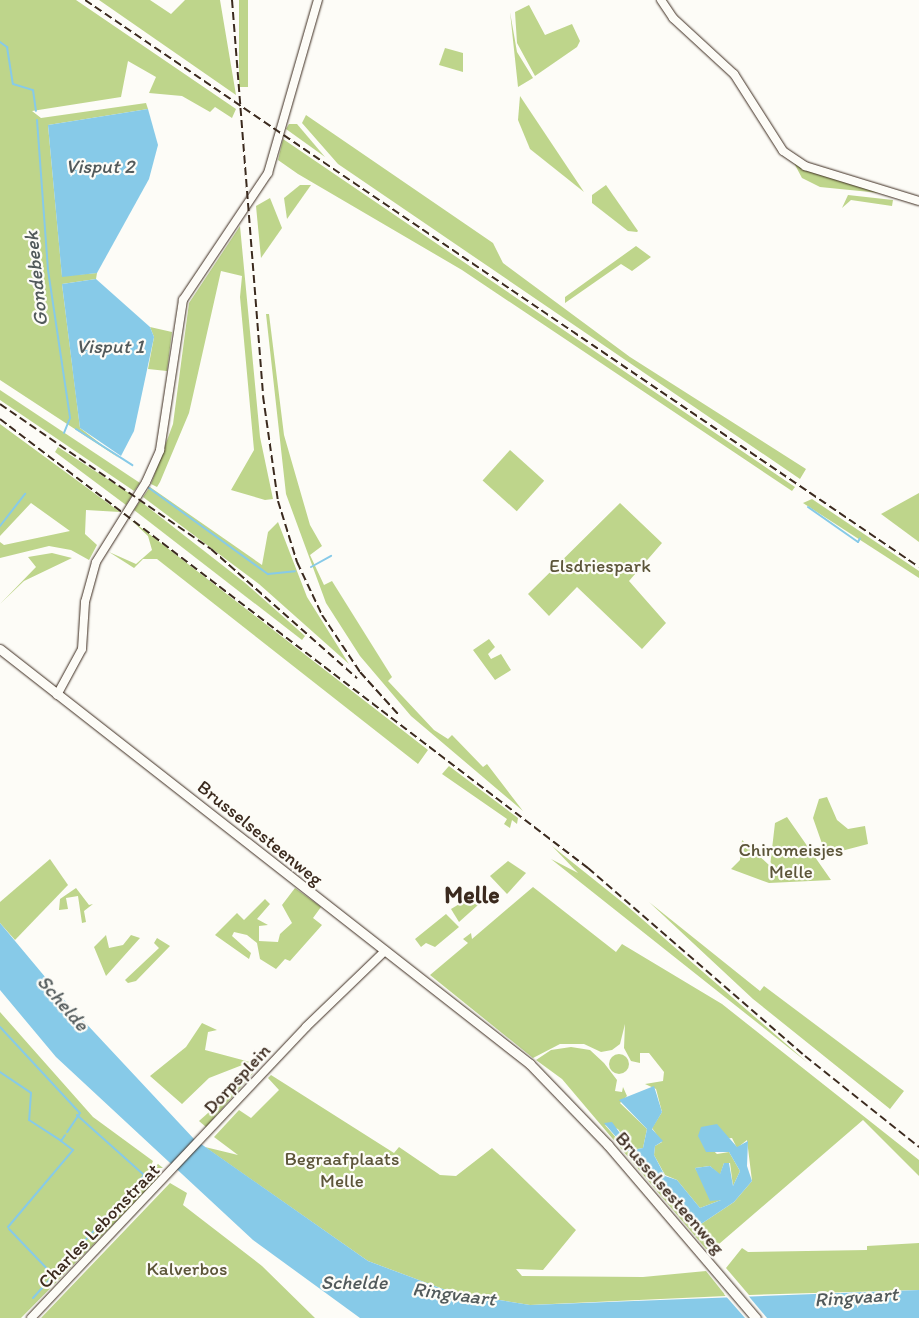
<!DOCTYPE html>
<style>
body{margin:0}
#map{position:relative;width:919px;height:1318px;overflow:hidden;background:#fdfcf7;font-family:Itim,sans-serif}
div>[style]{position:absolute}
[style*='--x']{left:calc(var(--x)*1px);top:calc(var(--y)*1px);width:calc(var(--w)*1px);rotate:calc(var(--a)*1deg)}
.green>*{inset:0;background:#bed58b;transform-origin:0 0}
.round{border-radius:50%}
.water>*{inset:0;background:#87cae8}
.pier>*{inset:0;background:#fdfcf7}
.stream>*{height:2px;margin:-1px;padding:0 1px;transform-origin:1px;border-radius:1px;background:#87cae8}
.roads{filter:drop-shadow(0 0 1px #3b2a1e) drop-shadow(0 0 1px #3b2a1e)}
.secondary>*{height:8px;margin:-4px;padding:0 4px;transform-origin:4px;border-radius:4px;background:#fdfcf7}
.primary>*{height:9px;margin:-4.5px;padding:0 4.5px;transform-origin:4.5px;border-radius:4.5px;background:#fdfcf7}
.rail>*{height:2px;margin-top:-1px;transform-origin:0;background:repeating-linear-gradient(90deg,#3b2a1e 0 8px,transparent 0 12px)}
span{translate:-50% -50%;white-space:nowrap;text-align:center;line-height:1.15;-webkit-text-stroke:4.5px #fdfcf7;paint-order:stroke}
.park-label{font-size:19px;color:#5c5539}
.street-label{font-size:19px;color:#3b2a1e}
.water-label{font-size:20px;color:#525a5b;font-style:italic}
.district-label{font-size:24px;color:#3b2a1e;font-weight:700}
</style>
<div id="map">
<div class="green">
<div style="clip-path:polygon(0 0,76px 0,236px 109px,232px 118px,215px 107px,210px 112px,182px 96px,149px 93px,156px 77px,128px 61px,121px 97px,32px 111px,41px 118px,146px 103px,148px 109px,48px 125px,62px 276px,97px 273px,96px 279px,62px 284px,80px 428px,119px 458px,0 380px)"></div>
<div style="clip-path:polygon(99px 0,150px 0,171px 14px,185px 0,220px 0,236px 95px)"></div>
<div style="left:239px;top:0;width:9px;height:87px"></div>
<div style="clip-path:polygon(529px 5px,545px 35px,572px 24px,580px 41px,577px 47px,535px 76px,517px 43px,515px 12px)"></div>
<div style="clip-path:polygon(510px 12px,517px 52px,533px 78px,518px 87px)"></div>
<div style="clip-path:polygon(445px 48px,463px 53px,463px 72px,439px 65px)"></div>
<div style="clip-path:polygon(520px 96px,584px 192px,530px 149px,518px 120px)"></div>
<div style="clip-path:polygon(306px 115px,493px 243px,503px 263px,630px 357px,806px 469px,800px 479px,338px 164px,302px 123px)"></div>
<div style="clip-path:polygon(289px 124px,297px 124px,325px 157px,286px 129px)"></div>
<div style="clip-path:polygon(283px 139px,643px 384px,795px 487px,792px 491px,462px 270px,298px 174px,278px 160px)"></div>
<div style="clip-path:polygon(794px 163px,880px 190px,880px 193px,820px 187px,802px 178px)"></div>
<div style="clip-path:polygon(300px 185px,311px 185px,287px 219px,284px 198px)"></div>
<div style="clip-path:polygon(606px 185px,638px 231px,637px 232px,628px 231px,592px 203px,592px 195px)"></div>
<div style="clip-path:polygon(848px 195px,893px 200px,892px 206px,851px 200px,842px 208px)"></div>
<div style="clip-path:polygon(270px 198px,282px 228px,261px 258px,256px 206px)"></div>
<div style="clip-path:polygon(240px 226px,260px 437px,273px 499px,265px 500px,231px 490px,254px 450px,240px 297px,242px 276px,221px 271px,189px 413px,160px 482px,157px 487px,151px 484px,173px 424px,189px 303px)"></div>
<div style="clip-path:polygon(636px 246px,651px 257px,632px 271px,621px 264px,565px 303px,565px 297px)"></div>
<div style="clip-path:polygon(266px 314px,269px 314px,284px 435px,310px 525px,322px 546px,310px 555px,324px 585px,332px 581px,392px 677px,388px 681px,434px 730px,448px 739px,452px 735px,483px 767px,487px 764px,523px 811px,411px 716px,360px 656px,326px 603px,286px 494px)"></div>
<div style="clip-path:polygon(150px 327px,172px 332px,167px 371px,148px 369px,154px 337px)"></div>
<div style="clip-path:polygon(0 390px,140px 483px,134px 491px,0 400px)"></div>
<div style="clip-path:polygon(0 424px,120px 512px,86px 510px,85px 534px,97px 545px,89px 560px,71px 550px,49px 546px,0 558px,0 542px,4px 545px,70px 531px,31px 503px,0 536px)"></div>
<div style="clip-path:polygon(58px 447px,132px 495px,126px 505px,55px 452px)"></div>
<div style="left:510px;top:450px;width:46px;height:41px;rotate:42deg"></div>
<div style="clip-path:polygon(150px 487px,262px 565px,268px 532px,278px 522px,307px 597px,349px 664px,259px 584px,143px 497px)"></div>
<div style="clip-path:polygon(919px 493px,919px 542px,881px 514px)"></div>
<div style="clip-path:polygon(812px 499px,919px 571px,919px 578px,803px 503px)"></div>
<div style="clip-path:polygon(140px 501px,244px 582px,305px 636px,302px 640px,134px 510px)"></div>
<div style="clip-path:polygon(620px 503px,662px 543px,629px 581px,666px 623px,642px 649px,577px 587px,549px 616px,528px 594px)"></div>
<div style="clip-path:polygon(130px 519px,428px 750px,418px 764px,157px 559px,143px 559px,134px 568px,109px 552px,136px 564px,152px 550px,148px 536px)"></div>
<div style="clip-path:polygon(52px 553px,72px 558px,24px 581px,0 604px,36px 567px,28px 557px)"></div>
<div style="clip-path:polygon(489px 639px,495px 647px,488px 654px,491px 659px,501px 654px,511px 670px,495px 680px,473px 650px)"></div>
<div style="clip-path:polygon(449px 766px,518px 818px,517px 824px,512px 820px,510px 828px,504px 824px,507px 819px,442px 774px)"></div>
<div style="clip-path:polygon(827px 797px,837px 820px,848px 829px,865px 826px,868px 844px,826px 855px,813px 818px,819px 799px)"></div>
<div style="clip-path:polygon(787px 817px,831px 880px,769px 883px,731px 869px,740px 860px,742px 840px,770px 866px,775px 823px)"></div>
<div style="clip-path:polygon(552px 846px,627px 906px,808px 1063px,551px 859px,578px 873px)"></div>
<div style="clip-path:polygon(50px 859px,68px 885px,15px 940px,0 923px,0 902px)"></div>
<div style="clip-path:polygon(508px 861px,526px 873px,507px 894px,490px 876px)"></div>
<div style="clip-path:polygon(533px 887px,616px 952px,622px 944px,722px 1004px,919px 1160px,919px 1176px,863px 1120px,712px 1250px,706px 1249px,562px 1079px,536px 1060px,551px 1050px,571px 1047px,590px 1050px,604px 1063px,617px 1080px,615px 1091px,622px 1092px,623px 1087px,627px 1096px,620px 1103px,647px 1129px,643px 1148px,632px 1150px,618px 1129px,605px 1125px,695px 1228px,734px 1202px,752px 1181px,747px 1140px,737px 1148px,732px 1138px,703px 1141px,717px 1154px,729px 1152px,740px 1171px,733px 1186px,730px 1163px,724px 1163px,720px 1175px,710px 1166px,695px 1168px,709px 1192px,721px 1200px,700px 1208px,677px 1180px,665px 1175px,654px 1155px,655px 1146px,662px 1142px,652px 1128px,662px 1112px,656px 1089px,645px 1084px,663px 1081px,664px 1072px,649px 1053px,640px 1053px,640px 1063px,631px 1061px,624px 1048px,625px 1024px,620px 1044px,612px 1050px,601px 1052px,584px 1044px,560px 1044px,533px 1058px,430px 975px,468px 943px,463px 939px,471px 933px,472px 939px)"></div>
<div style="clip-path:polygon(76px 888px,89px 905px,93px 904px,84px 911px,86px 922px,82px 923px,78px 896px,66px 898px,68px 909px,59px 910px,60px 899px)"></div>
<div style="clip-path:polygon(295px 888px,321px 907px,313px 918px,322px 925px,290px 961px,285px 959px,276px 969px,260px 959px,257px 943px,247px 935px,234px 932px,232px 936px,251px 953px,249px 959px,215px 935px,237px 913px,244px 920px,265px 899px,270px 904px,257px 919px,268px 925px,259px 926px,259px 941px,278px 942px,280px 934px,292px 923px,282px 905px)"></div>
<div style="clip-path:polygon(471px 897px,478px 905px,459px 922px,451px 909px)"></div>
<div style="clip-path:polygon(649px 902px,760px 991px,764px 986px,904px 1091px,890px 1109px,753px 999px)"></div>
<div style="clip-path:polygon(446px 914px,459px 927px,435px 947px,426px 943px,421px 947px,415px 939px)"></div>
<div style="clip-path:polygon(106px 935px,109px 948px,123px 945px,131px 935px,140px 938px,106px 976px,94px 947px)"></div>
<div style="clip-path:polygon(157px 938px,170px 946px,136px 981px,128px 983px,125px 980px,159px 948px,154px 943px)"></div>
<div style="clip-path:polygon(0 1012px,93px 1117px,153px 1161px,147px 1175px,158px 1164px,163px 1168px,154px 1168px,161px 1176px,21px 1318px,0 1318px)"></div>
<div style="clip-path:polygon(202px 1023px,217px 1030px,208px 1032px,205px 1050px,250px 1062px,209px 1078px,182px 1104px,150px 1076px,186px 1047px)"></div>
<div class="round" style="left:609px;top:1054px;width:20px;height:20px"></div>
<div style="clip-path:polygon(255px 1071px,206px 1127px,199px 1121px)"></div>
<div style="clip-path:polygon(271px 1075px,394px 1153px,399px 1147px,440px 1175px,456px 1176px,492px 1148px,576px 1230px,543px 1270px,516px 1269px,522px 1276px,643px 1277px,706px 1271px,726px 1296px,530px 1305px,451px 1292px,368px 1261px,205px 1147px,238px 1155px,214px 1137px,239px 1110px,251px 1118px,279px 1090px,268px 1078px)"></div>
<div style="clip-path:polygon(170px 1183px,187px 1193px,183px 1205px,262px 1266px,315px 1318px,41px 1318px)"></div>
<div style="clip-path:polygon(919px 1243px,919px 1290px,749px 1295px,726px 1268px,742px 1248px,748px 1252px,867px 1250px,867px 1246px)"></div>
</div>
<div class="water">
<div style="clip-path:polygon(148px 109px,158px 145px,149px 179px,97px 273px,62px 277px,48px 125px)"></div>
<div style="clip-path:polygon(96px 279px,150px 327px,154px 337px,134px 431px,121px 456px,80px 428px,76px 397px,62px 284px)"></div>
<div style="clip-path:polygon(0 923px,66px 1002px,194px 1139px,368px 1261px,451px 1292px,530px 1305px,919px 1290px,919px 1318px,360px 1318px,253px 1240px,56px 1057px,0 990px)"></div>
<div style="clip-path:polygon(654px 1086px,662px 1112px,652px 1129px,663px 1141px,655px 1146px,654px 1155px,665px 1176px,677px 1180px,700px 1208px,721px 1200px,710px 1201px,695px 1168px,710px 1166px,720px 1174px,724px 1163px,729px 1163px,733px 1186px,740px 1171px,729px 1152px,706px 1152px,698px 1136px,701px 1127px,717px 1124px,737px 1147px,748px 1141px,747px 1166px,752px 1181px,734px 1202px,695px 1228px,604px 1123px,612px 1122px,632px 1150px,643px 1148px,647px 1129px,619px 1100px)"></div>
</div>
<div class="pier">
<div style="clip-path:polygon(746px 1293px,767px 1318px,745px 1318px,724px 1294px)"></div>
</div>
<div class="stream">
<div style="--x:0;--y:42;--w:9;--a:36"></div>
<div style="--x:7;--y:47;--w:37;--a:81"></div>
<div style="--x:13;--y:84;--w:21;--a:17"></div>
<div style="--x:33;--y:90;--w:21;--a:82"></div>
<div style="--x:37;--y:120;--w:150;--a:85.8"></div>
<div style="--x:48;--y:270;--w:150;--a:81.5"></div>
<div style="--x:70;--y:418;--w:16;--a:112"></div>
<div style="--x:76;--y:429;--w:67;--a:32.7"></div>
<div style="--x:149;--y:488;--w:147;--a:35.9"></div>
<div style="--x:268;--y:574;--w:27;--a:-6"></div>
<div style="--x:808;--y:507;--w:61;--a:35"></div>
<div style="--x:858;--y:542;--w:4;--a:-63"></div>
<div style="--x:0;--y:526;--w:41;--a:-52"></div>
<div style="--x:311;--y:567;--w:23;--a:-29"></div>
<div style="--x:0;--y:1027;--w:117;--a:47.1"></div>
<div style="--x:80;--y:1113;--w:23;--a:124"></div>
<div style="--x:0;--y:1072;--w:37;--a:34"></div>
<div style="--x:31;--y:1093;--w:27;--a:94"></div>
<div style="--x:29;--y:1120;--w:38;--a:33"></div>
<div style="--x:61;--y:1141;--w:7;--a:-56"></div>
<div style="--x:8;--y:1227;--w:101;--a:-49.8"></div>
<div style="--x:73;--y:1150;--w:15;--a:-143"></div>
<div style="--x:9;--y:1229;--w:65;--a:46.2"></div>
<div style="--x:33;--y:1298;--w:166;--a:-47.9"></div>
<div style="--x:144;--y:1175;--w:90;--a:-138.2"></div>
</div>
<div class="roads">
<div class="secondary">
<div style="--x:661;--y:0;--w:22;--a:56"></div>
<div style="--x:673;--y:18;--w:83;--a:42.6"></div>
<div style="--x:734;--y:74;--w:91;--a:57.5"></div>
<div style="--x:783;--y:151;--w:27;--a:34"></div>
<div style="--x:805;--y:166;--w:119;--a:17.1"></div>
<div style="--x:57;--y:695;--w:52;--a:-61.5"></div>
<div style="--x:82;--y:649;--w:47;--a:-86.3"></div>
<div style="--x:85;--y:602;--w:41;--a:-74.6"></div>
<div style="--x:96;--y:562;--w:94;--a:-58"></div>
<div style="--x:146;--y:482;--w:35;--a:-66"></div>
<div style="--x:160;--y:450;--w:152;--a:-81.3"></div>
<div style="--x:183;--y:300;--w:153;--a:-56.2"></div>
<div style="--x:268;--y:173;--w:180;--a:-73.9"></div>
<div style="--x:31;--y:1318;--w:400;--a:-46.6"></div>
<div style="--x:306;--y:1027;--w:110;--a:-43.9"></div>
</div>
<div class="primary">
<div style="--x:0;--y:649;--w:673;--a:38.06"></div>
<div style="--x:530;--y:1064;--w:112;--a:46.1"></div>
<div style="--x:608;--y:1145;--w:228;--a:49.5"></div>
</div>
</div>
<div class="rail">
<div style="--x:85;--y:0;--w:1008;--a:34.21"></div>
<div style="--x:232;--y:0;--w:397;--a:85.5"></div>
<div style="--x:263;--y:396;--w:106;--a:81.9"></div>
<div style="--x:278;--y:501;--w:64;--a:72.7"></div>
<div style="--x:297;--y:562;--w:59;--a:64.7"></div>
<div style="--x:322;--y:615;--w:69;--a:56.3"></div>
<div style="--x:360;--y:672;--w:57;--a:47.9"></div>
<div style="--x:0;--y:404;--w:256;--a:34.5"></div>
<div style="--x:211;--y:549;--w:195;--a:41.5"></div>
<div style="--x:0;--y:419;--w:740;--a:37.37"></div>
<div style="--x:588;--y:868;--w:287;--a:40.9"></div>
<div style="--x:805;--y:1056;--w:146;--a:38.6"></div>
</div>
<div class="park-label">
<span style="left:600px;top:566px">Elsdriespark</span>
<span style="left:791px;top:861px">Chiromeisjes<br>Melle</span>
<span style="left:342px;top:1170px">Begraafplaats<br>Melle</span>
<span style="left:187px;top:1269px">Kalverbos</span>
</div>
<div class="street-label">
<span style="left:260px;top:833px;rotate:39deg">Brusselsesteenweg</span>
<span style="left:237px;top:1079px;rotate:-47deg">Dorpsplein</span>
<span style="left:670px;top:1193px;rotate:49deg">Brusselsesteenweg</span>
<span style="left:99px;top:1226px;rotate:-46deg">Charles Lebonstraat</span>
</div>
<div class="water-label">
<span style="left:100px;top:166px">Visput 2</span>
<span style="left:36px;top:279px;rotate:-96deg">Gondebeek</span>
<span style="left:110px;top:346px">Visput 1</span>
<span style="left:63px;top:1003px;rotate:49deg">Schelde</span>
<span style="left:354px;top:1282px">Schelde</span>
<span style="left:454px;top:1294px;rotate:7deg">Ringvaart</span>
<span style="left:856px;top:1297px;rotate:-4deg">Ringvaart</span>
</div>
<div class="district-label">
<span style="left:472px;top:895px">Melle</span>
</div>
</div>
